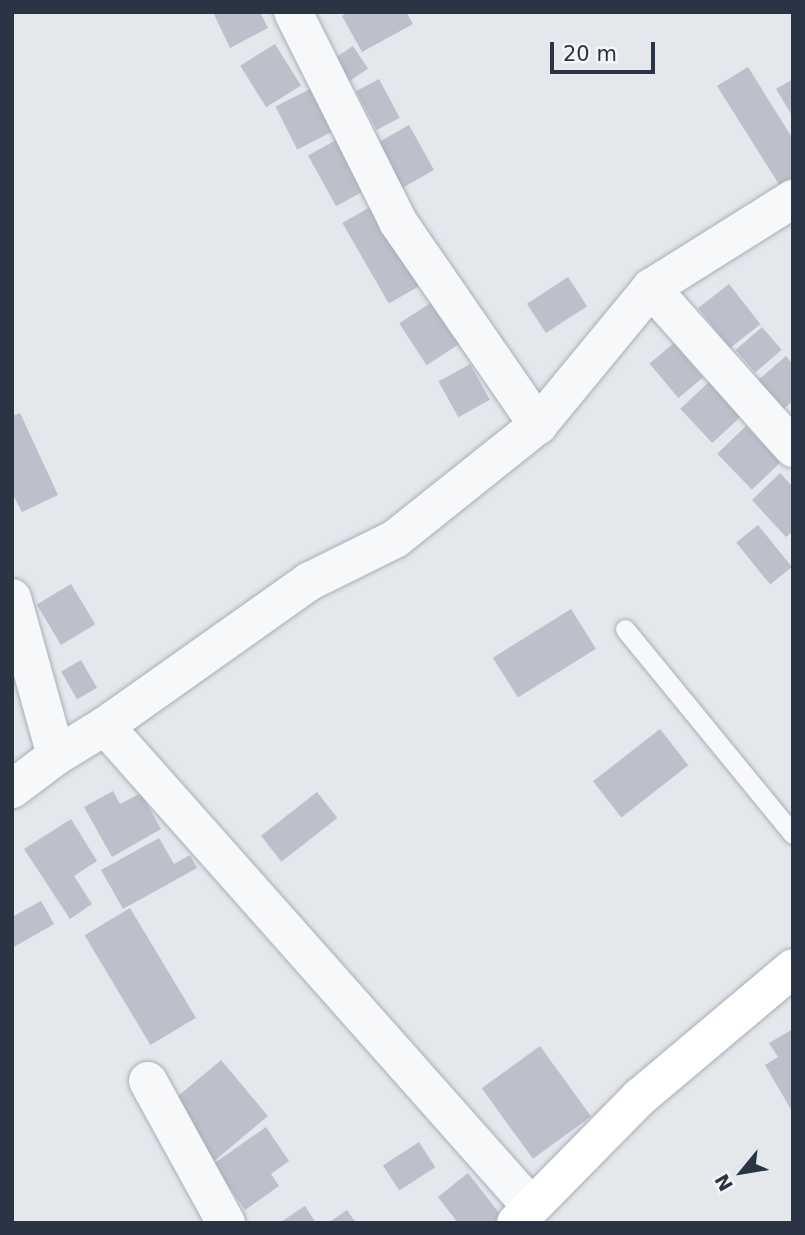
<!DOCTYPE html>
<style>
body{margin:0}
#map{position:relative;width:805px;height:1235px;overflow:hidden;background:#e4e7ec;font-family:"DejaVu Sans",sans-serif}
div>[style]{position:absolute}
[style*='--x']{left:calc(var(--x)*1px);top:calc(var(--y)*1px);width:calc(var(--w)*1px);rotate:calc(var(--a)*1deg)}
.building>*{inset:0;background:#bbc0ca;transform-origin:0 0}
.roads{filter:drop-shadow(0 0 2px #a9aeb7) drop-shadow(0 0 2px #a9aeb7)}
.lane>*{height:19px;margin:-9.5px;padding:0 9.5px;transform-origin:9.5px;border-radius:9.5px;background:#f7f8fa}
.street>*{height:38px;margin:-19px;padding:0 19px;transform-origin:19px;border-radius:19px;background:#f7f8fa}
.secondary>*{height:38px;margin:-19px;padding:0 19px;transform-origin:19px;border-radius:19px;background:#fff}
span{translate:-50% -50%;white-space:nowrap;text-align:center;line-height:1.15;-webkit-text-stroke:6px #f4f6f9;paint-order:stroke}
.frame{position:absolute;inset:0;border:14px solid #2b3445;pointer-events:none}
.north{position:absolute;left:707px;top:1137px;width:70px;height:70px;-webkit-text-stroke:5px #f4f6f9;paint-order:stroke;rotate:240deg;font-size:19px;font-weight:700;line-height:28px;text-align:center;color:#2b3445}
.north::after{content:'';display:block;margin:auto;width:24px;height:32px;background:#2b3445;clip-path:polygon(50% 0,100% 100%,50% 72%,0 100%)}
.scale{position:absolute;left:550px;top:42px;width:105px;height:32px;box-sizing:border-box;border:4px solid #2b3445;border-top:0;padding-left:9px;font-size:21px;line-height:24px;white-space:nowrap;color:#2b3445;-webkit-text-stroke:5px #f4f6f9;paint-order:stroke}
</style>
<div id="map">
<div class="building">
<div style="clip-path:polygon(213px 12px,260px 12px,268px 28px,230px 48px)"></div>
<div style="clip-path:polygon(349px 12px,406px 12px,413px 24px,362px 52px,342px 16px)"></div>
<div style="left:275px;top:44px;width:49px;height:41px;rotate:58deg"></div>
<div style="left:353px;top:46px;width:27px;height:23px;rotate:56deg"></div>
<div style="clip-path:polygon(748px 67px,793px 139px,793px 178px,780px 186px,717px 86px)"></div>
<div style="left:379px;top:79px;width:44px;height:26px;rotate:62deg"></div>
<div style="clip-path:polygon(793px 79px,793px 117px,776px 89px)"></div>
<div style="left:312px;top:88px;width:48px;height:41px;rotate:63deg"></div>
<div style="clip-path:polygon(409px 125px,434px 170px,395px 192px,384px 172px,393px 167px,379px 142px)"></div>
<div style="left:336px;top:140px;width:58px;height:32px;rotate:61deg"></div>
<div style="left:377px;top:203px;width:93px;height:40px;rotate:60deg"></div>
<div style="left:568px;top:277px;width:35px;height:49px;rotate:57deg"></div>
<div style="left:729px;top:284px;width:51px;height:39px;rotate:52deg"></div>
<div style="left:432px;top:302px;width:50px;height:39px;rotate:57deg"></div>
<div style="left:762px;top:327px;width:30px;height:35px;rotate:49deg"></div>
<div style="left:674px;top:343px;width:45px;height:32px;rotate:50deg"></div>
<div style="clip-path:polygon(786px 356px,793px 365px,793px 401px,782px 410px,757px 381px)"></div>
<div style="left:470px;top:364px;width:41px;height:36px;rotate:61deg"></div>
<div style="left:711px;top:380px;width:47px;height:42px;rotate:47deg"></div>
<div style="clip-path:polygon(20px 413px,58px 495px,22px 512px,12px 493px,12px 416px)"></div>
<div style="left:746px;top:426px;width:50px;height:40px;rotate:46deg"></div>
<div style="clip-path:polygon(780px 473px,793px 487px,793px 531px,786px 537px,752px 500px)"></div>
<div style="left:758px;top:525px;width:54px;height:28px;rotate:51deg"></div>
<div style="left:71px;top:584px;width:47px;height:40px;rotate:59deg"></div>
<div style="left:571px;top:609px;width:47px;height:92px;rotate:58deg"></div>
<div style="left:81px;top:660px;width:32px;height:23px;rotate:60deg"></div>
<div style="left:660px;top:729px;width:46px;height:85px;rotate:52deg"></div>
<div style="clip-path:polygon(113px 791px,120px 804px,141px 793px,161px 829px,112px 857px,84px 807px)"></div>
<div style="left:317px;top:792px;width:33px;height:71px;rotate:52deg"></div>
<div style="clip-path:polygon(71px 819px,97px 861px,74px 876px,92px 904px,70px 919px,24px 849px)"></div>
<div style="clip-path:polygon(159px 838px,174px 864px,190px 855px,197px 868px,123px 909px,101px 870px)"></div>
<div style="clip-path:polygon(41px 901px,54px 924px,12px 948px,12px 917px)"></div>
<div style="left:130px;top:908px;width:128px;height:53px;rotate:59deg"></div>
<div style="clip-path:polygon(793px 1029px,793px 1113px,765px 1065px,778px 1057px,769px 1043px)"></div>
<div style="left:540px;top:1046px;width:87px;height:72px;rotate:54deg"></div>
<div style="left:221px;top:1060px;width:73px;height:70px;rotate:50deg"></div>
<div style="clip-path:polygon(266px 1127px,289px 1161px,271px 1174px,279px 1186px,245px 1210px,213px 1164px)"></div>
<div style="left:419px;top:1142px;width:30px;height:43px;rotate:57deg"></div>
<div style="clip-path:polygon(468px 1173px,507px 1223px,458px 1223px,438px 1197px)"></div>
<div style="clip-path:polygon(305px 1206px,316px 1223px,279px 1223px)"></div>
<div style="clip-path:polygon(347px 1210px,356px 1223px,328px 1223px)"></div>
</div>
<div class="roads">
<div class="lane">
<div style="--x:625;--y:629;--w:265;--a:50.7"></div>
</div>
<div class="street">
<div style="--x:293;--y:12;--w:235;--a:63.4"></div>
<div style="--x:398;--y:222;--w:247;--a:55.4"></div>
<div style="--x:651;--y:288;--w:214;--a:48.4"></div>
<div style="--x:12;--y:598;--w:164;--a:74.4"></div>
<div style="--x:105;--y:726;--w:640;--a:48.42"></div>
<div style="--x:12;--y:789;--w:55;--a:-36.9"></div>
<div style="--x:56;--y:756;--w:57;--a:-31.5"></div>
<div style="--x:105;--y:726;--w:251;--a:-35.3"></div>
<div style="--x:310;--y:581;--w:95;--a:-26.3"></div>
<div style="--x:395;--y:539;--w:183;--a:-38.6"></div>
<div style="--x:538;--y:425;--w:178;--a:-50.5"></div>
<div style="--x:651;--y:288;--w:168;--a:-32.1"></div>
<div style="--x:148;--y:1081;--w:162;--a:61.2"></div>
</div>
<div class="secondary">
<div style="--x:516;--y:1223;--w:177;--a:-45.5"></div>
<div style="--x:640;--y:1097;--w:200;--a:-40.1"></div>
</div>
</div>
<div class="frame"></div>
<div class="north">N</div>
<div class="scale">20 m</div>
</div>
